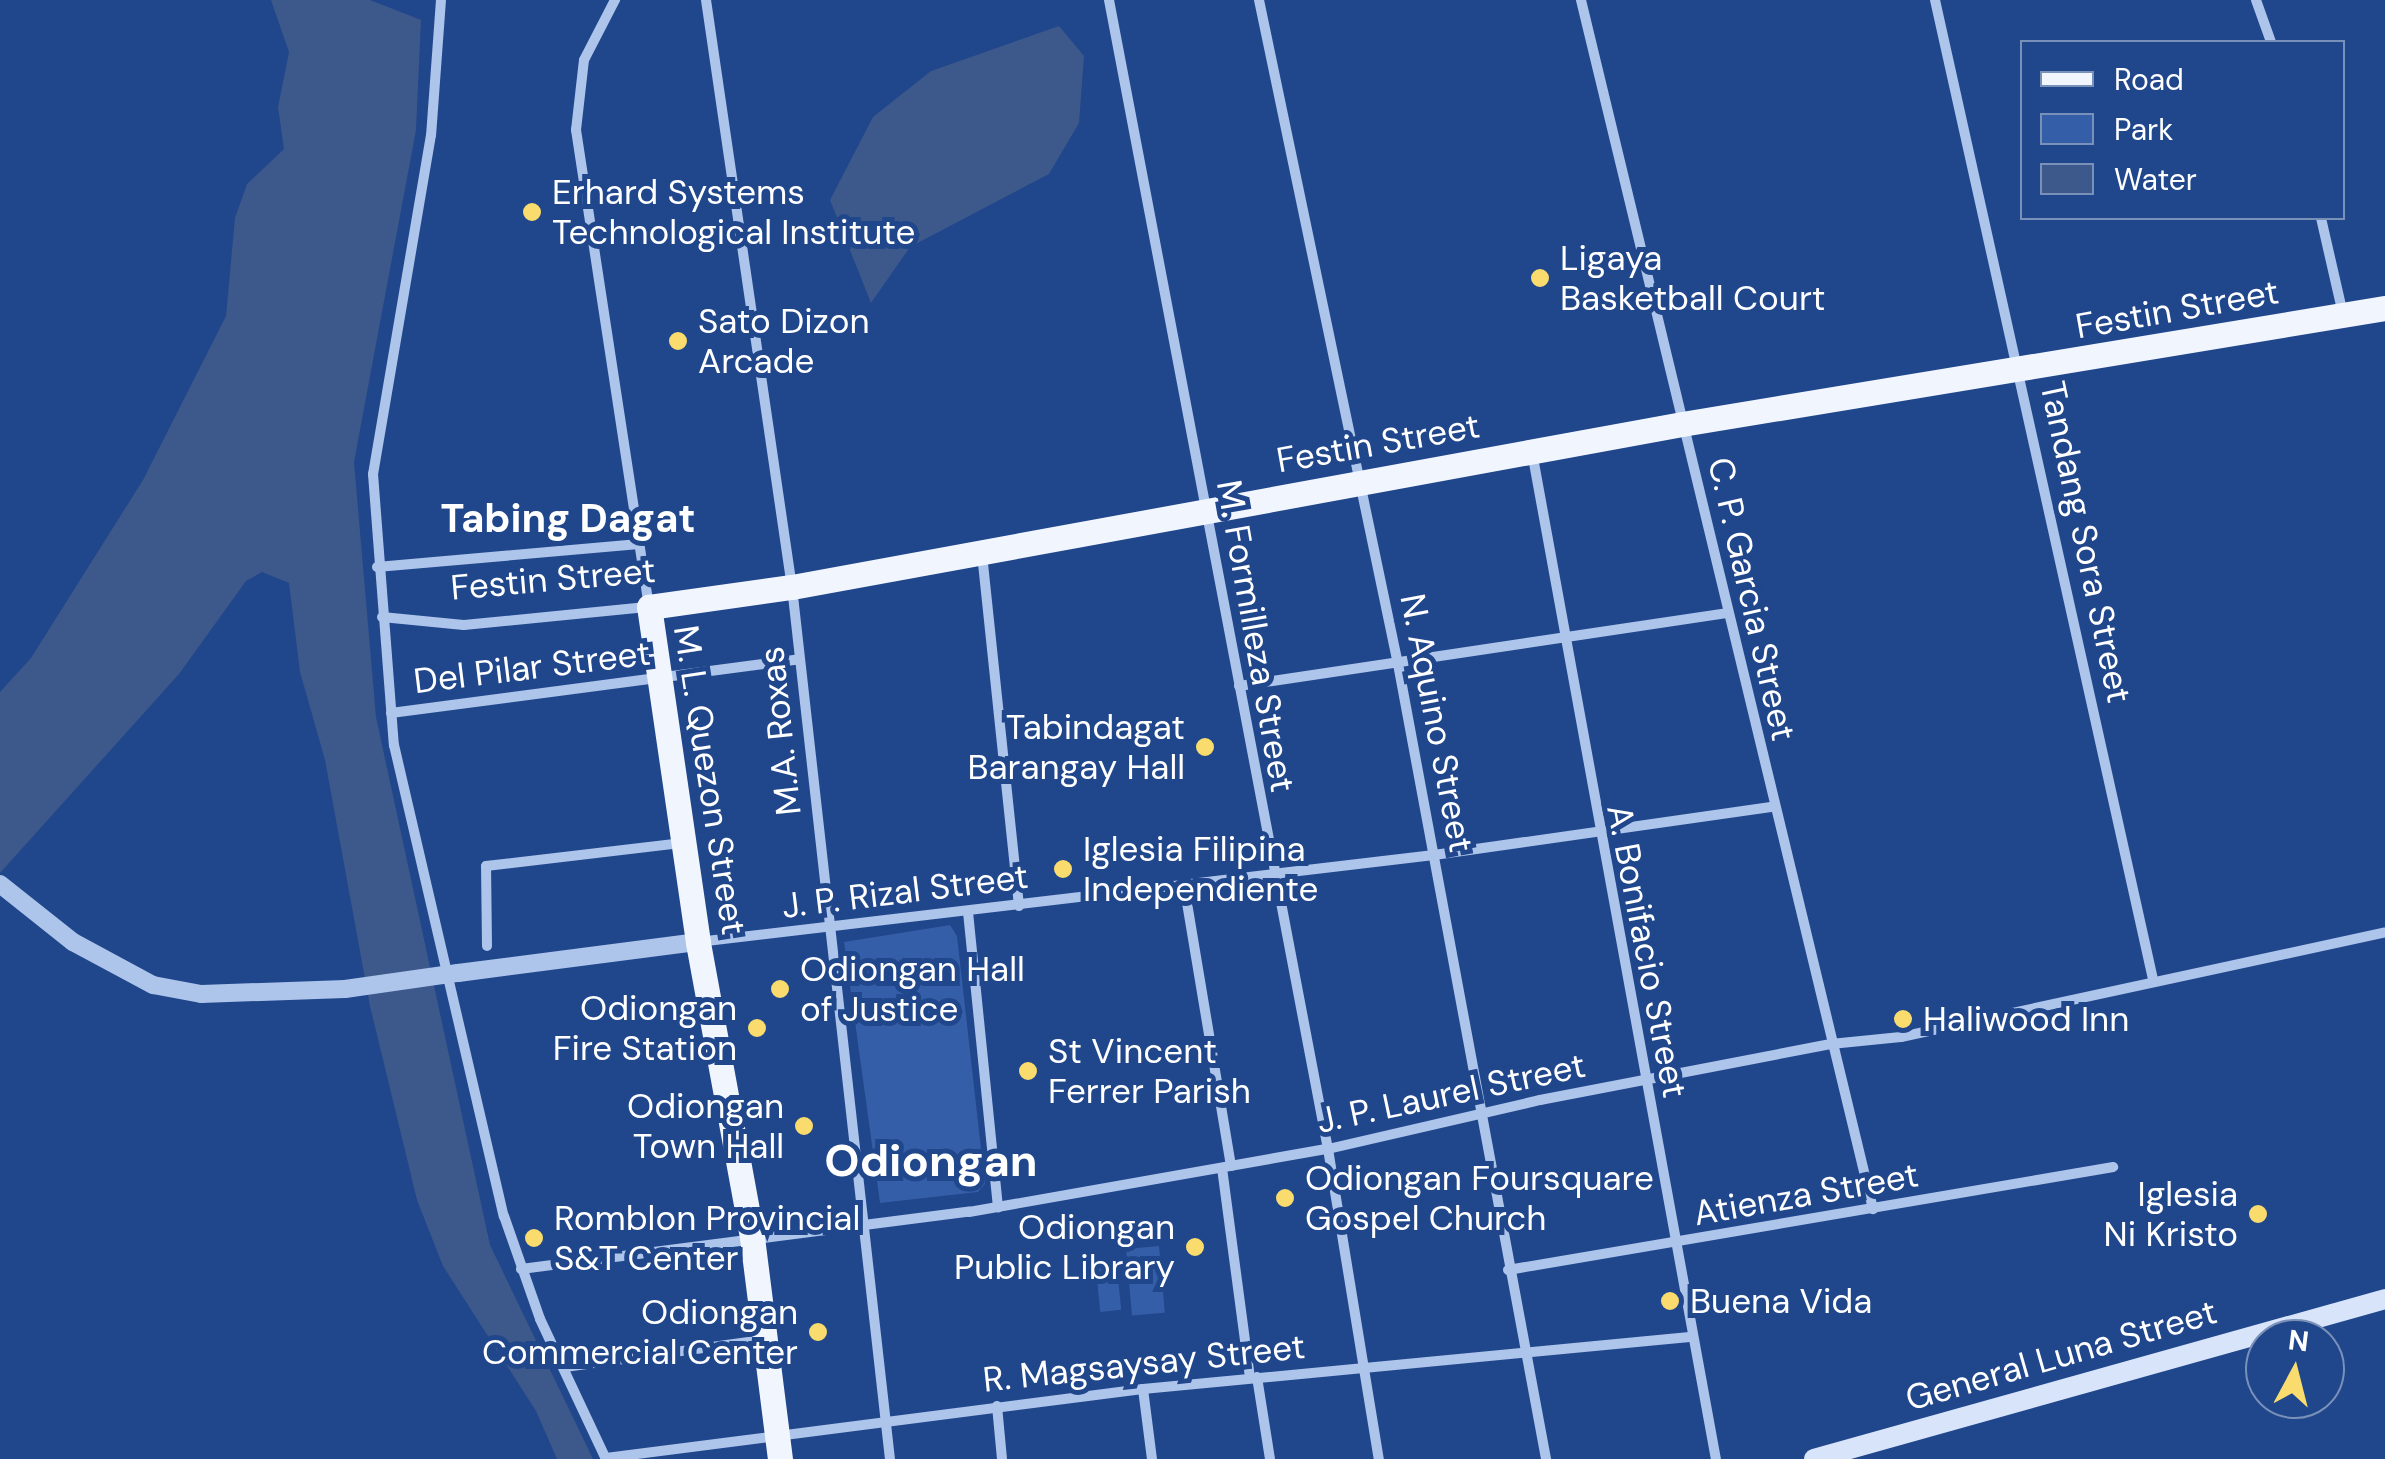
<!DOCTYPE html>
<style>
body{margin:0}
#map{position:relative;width:2385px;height:1459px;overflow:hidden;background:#20468b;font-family:"DM Sans",sans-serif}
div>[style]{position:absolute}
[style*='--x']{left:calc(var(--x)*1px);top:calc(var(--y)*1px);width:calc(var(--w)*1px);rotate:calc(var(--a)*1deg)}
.green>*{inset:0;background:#345ea8;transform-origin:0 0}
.water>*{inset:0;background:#3d588b}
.minor>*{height:10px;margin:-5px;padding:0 5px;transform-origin:5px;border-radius:5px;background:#adc4eb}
.tertiary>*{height:18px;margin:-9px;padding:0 9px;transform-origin:9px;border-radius:9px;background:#adc4eb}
.secondary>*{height:20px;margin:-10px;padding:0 10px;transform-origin:10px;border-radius:10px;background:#d8e4f9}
.primary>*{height:25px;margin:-12.5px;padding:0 12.5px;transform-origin:12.5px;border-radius:12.5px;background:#f1f5fe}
.tertiary-bridge>*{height:18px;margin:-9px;padding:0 9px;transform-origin:9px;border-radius:9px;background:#adc4eb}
.dots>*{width:28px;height:28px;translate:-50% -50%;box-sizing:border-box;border:5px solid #20468b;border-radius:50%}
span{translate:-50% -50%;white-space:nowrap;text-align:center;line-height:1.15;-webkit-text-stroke:10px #20468b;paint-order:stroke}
.poi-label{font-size:35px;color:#fff}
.left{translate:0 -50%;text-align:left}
.right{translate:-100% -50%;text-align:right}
.street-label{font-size:35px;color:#fff}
.quarter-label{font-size:40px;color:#fff;font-weight:700}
.district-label{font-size:45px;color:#fff;font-weight:700}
.legend{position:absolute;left:2020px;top:40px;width:325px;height:180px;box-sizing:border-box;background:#20468b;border:2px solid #7990b9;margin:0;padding:12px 18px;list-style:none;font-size:30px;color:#fff}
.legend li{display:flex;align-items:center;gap:20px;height:50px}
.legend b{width:50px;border:2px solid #7990b9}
.north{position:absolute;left:2245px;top:1319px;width:100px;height:100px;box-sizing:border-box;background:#20468b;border:2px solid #7990b9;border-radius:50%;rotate:7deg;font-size:28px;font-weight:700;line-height:40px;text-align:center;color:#fff}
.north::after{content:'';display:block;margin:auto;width:35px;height:45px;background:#f9dc6d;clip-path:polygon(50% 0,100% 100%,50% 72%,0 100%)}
</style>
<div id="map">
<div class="green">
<div style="clip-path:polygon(950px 925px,957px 936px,985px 1184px,978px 1192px,880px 1203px,844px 942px)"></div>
<div style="left:1159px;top:1246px;width:67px;height:33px;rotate:85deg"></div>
<div style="left:1116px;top:1260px;width:50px;height:21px;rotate:84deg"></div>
</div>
<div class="water">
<div style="clip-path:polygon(271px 0,370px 0,421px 20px,416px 130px,354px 462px,376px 717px,490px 1245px,593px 1459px,557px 1459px,536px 1411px,443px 1266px,417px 1200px,370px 1006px,325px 760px,300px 672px,289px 583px,262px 572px,246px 581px,179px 674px,0 873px,0 692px,31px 658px,143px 480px,226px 316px,235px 218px,247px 184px,284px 149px,278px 107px,289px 52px)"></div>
<div style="clip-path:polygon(1059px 26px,1084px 56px,1079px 123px,1049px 174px,910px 247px,871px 303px,830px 200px,873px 117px,931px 71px)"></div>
</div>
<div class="minor">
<div style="--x:441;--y:0;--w:135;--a:94.2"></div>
<div style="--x:431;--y:135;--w:344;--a:99.7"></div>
<div style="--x:373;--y:474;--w:272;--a:85.6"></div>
<div style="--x:394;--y:745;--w:484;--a:76.9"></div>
<div style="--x:504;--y:1216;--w:109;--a:70.7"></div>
<div style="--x:540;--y:1319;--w:155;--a:64.8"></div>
<div style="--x:706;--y:0;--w:593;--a:81.67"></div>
<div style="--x:792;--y:587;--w:877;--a:83.59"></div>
<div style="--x:1109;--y:0;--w:1170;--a:79.21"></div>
<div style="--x:1328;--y:1149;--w:314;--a:80.7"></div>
<div style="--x:1259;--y:0;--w:678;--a:78.18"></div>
<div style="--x:1398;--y:664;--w:809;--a:79.45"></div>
<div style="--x:1581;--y:0;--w:1244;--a:76.42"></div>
<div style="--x:1935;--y:0;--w:1003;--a:77.45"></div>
<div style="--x:2256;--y:0;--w:45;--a:70.3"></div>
<div style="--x:2321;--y:218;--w:98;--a:77.1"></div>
<div style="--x:1532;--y:452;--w:1024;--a:79.65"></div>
<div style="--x:982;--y:554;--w:354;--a:84"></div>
<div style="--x:377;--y:567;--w:263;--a:-5"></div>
<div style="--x:382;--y:617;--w:82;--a:5.6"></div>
<div style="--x:464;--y:625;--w:186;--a:-5.6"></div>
<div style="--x:649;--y:607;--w:483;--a:-98.7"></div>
<div style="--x:576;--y:130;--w:70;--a:-83.5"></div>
<div style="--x:584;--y:60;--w:68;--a:-62.7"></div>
<div style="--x:1239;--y:686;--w:493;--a:-8.5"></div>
<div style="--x:391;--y:713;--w:412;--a:-7.5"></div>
<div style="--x:1184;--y:885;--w:285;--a:80.5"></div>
<div style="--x:968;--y:912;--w:297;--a:84.2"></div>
<div style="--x:698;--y:942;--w:741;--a:-6.74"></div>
<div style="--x:1434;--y:855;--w:342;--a:-8.1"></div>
<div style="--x:487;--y:946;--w:80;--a:-90.7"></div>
<div style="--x:486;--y:866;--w:198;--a:-6.7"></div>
<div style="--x:1222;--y:1168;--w:212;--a:82.4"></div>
<div style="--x:521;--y:1269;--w:452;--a:-7.3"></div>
<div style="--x:969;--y:1212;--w:364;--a:-10"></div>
<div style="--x:1328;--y:1149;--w:218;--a:-13"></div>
<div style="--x:1540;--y:1100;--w:296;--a:-10.9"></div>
<div style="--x:1831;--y:1044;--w:70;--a:-5.7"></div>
<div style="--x:1901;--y:1037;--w:495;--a:-12.2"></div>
<div style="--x:1508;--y:1270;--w:614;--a:-9.66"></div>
<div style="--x:565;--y:1367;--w:200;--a:-7.8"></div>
<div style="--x:1257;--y:1377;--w:83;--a:81"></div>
<div style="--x:1143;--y:1389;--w:71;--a:82.7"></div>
<div style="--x:997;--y:1406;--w:53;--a:84.6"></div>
<div style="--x:606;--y:1458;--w:541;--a:-7.32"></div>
<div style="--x:1143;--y:1389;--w:549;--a:-5.43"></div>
</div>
<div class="tertiary">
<div style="--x:0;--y:884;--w:93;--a:38.5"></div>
<div style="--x:73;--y:942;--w:91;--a:28.3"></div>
<div style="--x:153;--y:985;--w:49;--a:10.6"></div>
<div style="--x:201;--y:994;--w:144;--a:-2"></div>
<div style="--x:458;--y:973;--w:242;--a:-7.4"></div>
</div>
<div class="secondary">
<div style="--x:1814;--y:1459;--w:593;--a:-15.65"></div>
</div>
<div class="primary">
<div style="--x:780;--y:1459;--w:224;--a:-97.2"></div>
<div style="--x:752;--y:1237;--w:300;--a:-100.4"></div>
<div style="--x:698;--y:942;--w:339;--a:-98.3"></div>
<div style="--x:649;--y:607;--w:144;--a:-8"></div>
<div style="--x:792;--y:587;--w:905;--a:-10.38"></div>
<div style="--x:1682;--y:424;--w:713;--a:-9.37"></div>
</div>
<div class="tertiary-bridge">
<div style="--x:345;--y:989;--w:114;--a:-8.1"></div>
</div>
<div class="dots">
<div style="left:532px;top:212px;background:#f9dc6d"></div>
<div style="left:1540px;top:278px;background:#f9dc6d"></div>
<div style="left:678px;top:341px;background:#f9dc6d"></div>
<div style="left:1205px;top:747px;background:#f9dc6d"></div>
<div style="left:1063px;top:869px;background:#f9dc6d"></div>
<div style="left:780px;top:989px;background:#f9dc6d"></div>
<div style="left:1903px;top:1019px;background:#f9dc6d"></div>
<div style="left:757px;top:1028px;background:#f9dc6d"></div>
<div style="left:1028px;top:1071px;background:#f9dc6d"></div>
<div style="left:804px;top:1126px;background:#f9dc6d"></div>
<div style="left:1285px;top:1198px;background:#f9dc6d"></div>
<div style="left:2258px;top:1214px;background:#f9dc6d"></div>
<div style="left:534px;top:1238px;background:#f9dc6d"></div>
<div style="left:1195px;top:1247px;background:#f9dc6d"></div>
<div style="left:1670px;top:1301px;background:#f9dc6d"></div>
<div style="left:818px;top:1332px;background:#f9dc6d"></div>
</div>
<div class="poi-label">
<span class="left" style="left:552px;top:212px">Erhard Systems<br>Technological Institute</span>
<span class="left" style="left:1560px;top:278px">Ligaya<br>Basketball Court</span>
<span class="left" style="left:698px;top:341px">Sato Dizon<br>Arcade</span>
<span class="right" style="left:1185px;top:747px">Tabindagat<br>Barangay Hall</span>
<span class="left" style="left:1083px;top:869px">Iglesia Filipina<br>Independiente</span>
<span class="left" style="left:800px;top:989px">Odiongan Hall<br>of Justice</span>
<span class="right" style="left:737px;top:1028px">Odiongan<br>Fire Station</span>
<span class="left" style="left:1923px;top:1019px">Haliwood Inn</span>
<span class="left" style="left:1048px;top:1071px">St Vincent<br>Ferrer Parish</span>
<span class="right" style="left:784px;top:1126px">Odiongan<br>Town Hall</span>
<span class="left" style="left:1305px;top:1198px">Odiongan Foursquare<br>Gospel Church</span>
<span class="right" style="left:2238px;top:1214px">Iglesia<br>Ni Kristo</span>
<span class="left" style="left:554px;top:1238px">Romblon Provincial<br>S&amp;T Center</span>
<span class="right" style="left:1175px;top:1247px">Odiongan<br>Public Library</span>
<span class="left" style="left:1690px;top:1301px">Buena Vida</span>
<span class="right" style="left:798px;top:1332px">Odiongan<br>Commercial Center</span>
</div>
<div class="street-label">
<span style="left:2177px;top:309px;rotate:-10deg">Festin Street</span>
<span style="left:1378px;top:443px;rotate:-10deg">Festin Street</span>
<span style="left:2086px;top:542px;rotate:78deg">Tandang Sora Street</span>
<span style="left:553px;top:579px;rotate:-5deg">Festin Street</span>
<span style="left:1752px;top:599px;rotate:77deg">C. P. Garcia Street</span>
<span style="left:1256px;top:636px;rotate:80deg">M. Formilleza Street</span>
<span style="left:532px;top:667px;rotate:-7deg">Del Pilar Street</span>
<span style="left:1437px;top:723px;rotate:79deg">N. Aquino Street</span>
<span style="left:780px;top:731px;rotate:-96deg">M.A. Roxas</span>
<span style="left:710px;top:780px;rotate:81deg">M. L. Quezon Street</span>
<span style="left:905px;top:891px;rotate:-7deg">J. P. Rizal Street</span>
<span style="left:1647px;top:951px;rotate:79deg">A. Bonifacio Street</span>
<span style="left:1451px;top:1093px;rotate:-12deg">J. P. Laurel Street</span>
<span style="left:1806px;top:1194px;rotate:-10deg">Atienza Street</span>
<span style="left:2061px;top:1355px;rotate:-16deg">General Luna Street</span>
<span style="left:1144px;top:1363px;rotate:-6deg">R. Magsaysay Street</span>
</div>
<div class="quarter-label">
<span style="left:568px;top:518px">Tabing Dagat</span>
</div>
<div class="district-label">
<span style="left:931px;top:1161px">Odiongan</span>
</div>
<ul class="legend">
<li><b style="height:12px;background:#f1f5fe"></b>Road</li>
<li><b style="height:28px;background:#345ea8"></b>Park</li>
<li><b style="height:28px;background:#3d588b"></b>Water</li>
</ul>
<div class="north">N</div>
</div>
